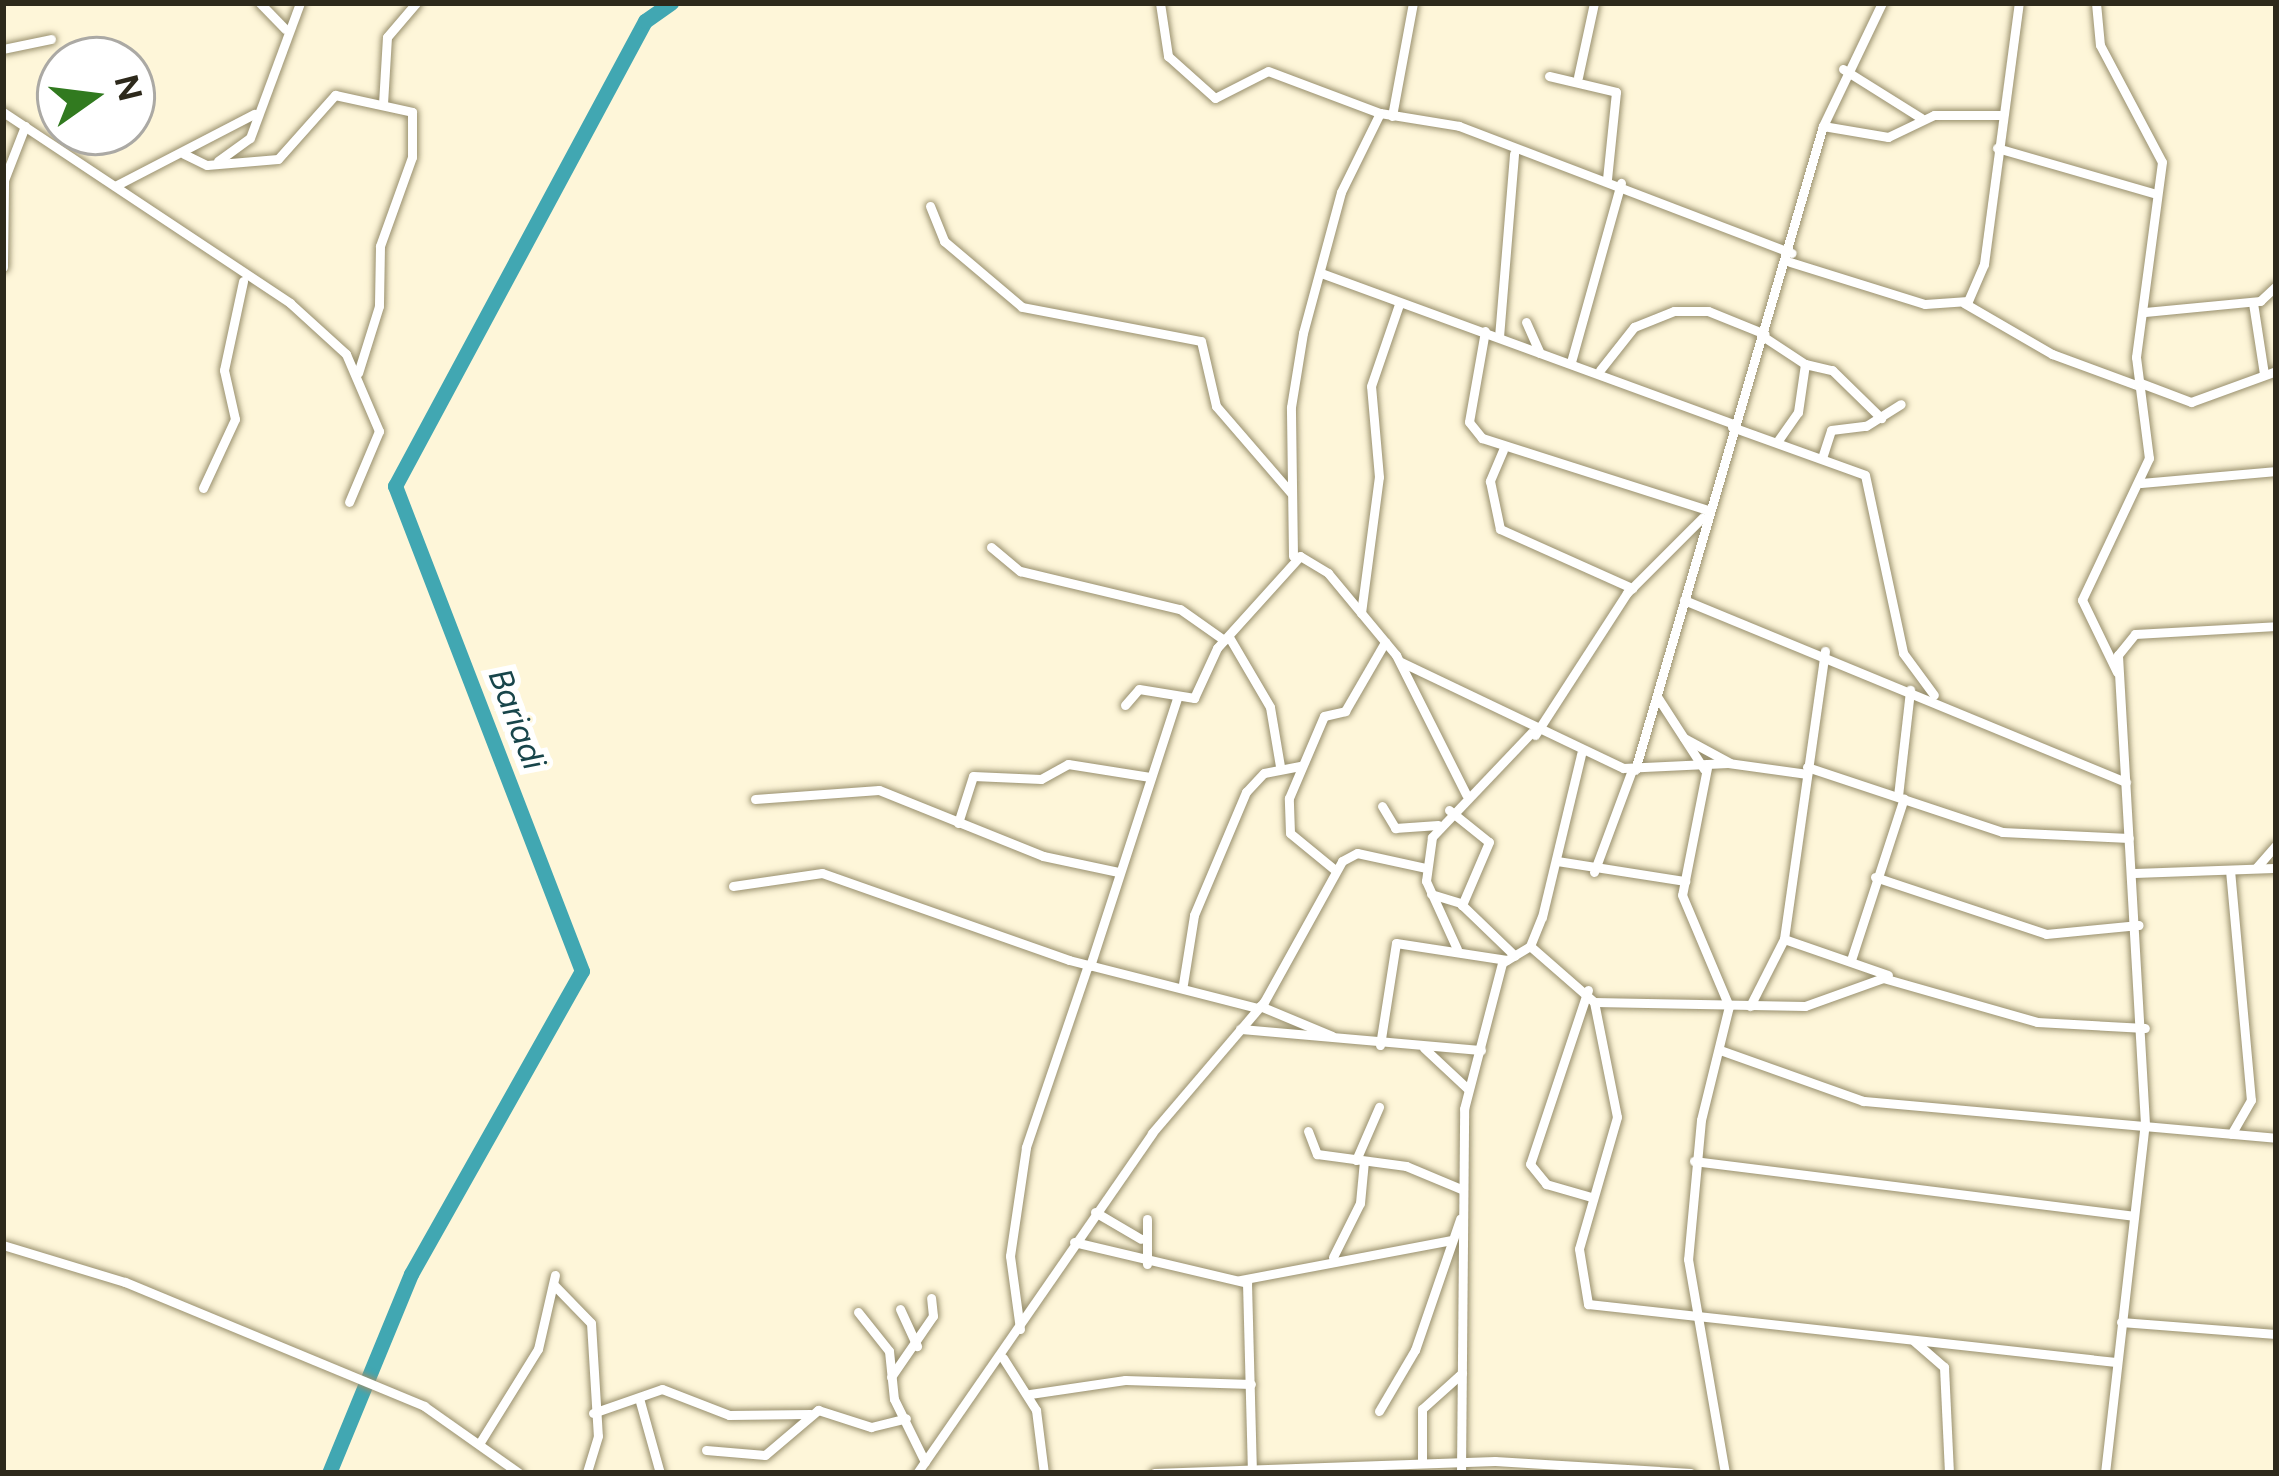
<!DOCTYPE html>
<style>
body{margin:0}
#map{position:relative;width:2279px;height:1476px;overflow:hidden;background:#fef6d9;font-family:Figtree,sans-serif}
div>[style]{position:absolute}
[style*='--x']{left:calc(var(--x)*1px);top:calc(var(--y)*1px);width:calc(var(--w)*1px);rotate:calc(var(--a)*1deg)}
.river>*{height:15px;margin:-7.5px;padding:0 7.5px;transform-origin:7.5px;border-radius:7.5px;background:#41a7b2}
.roads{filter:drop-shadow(0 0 3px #988f6d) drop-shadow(0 0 3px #988f6d)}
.minor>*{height:9px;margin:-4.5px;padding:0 4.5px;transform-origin:4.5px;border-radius:4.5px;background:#fff}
span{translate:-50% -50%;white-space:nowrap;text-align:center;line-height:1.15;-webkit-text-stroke:12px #fff;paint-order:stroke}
.water-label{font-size:33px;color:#18454a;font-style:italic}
.frame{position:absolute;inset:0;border:6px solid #2d291b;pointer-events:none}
.north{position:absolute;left:36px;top:36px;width:120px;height:120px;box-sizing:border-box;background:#fff;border:3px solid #aba9a4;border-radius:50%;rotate:76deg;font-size:33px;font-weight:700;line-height:48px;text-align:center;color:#2d291b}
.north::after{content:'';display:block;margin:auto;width:42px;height:54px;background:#317a1f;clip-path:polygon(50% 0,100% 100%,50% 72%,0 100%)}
</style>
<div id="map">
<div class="river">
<div style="--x:329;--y:1473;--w:215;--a:-67.6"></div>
<div style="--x:411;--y:1274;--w:348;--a:-60.6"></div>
<div style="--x:582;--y:971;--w:520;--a:-111.08"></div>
<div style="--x:395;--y:486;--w:528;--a:-61.74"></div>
<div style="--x:645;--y:21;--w:32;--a:-35"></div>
</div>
<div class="roads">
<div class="minor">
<div style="--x:260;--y:3;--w:36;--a:46"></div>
<div style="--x:1160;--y:3;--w:54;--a:81.4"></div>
<div style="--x:1168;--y:56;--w:63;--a:41.8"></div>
<div style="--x:1215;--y:98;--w:59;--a:-27"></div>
<div style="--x:1268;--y:71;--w:120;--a:20.6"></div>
<div style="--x:1380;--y:113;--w:80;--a:9.3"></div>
<div style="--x:1459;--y:126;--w:356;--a:20.9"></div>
<div style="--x:2096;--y:3;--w:42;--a:84.6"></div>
<div style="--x:2100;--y:45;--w:132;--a:62.1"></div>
<div style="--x:2162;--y:162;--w:197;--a:97.6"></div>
<div style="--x:2136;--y:357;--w:102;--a:82.7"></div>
<div style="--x:2149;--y:458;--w:157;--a:115.3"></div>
<div style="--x:2082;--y:600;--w:80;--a:64.1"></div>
<div style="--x:3;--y:49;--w:49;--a:-11.8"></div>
<div style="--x:1843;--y:69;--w:92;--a:32.1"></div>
<div style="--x:1549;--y:76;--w:69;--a:13.4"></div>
<div style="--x:1616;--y:92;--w:87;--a:95.9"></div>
<div style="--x:1578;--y:77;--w:76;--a:-77.8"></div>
<div style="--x:383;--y:104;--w:67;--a:-86.6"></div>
<div style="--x:387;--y:37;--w:45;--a:-49.5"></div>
<div style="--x:3;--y:112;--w:345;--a:33.6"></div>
<div style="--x:290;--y:303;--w:76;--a:42.3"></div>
<div style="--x:346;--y:354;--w:84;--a:66.8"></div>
<div style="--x:379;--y:431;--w:77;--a:112.9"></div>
<div style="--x:1392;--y:116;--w:115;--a:-79.5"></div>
<div style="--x:1823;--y:126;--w:66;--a:9.6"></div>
<div style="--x:1888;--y:137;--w:51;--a:-25.6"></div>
<div style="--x:1934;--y:115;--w:69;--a:0"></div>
<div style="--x:1997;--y:148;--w:166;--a:16.1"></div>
<div style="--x:184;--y:154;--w:25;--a:26"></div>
<div style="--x:207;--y:165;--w:71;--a:-4.8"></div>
<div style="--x:278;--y:159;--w:86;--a:-48.3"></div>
<div style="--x:335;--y:95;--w:79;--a:12.4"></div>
<div style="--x:412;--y:112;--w:45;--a:90"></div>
<div style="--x:412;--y:157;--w:95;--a:109.8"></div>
<div style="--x:380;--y:246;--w:60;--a:91"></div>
<div style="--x:379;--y:306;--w:70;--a:107.4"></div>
<div style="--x:218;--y:161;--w:39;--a:-36"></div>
<div style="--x:250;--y:138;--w:144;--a:-69.7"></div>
<div style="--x:115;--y:186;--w:157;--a:-27.4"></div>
<div style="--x:930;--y:206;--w:38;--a:68"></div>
<div style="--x:944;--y:241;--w:102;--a:40.2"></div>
<div style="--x:1022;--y:307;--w:182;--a:10.8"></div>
<div style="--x:1201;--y:341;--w:67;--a:77"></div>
<div style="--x:1216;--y:406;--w:116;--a:49.2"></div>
<div style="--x:1790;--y:262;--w:141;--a:17.3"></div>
<div style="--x:1925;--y:304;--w:43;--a:-4"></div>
<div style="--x:1968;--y:301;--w:40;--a:-66.6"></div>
<div style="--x:1984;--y:264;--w:263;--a:-82.4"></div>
<div style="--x:3;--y:267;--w:87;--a:-89.3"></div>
<div style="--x:4;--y:180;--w:58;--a:-68.7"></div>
<div style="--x:1321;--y:273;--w:439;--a:20.1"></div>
<div style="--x:1964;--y:303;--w:102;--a:30.1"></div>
<div style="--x:2052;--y:354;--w:93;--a:20.2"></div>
<div style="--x:2253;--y:303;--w:72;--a:81.2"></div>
<div style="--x:2145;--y:312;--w:116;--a:-5.5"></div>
<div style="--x:2260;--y:301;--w:22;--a:-43"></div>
<div style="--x:1526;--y:322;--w:34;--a:66"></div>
<div style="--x:1485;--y:331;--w:92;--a:100"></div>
<div style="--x:1469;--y:422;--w:21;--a:51"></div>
<div style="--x:1482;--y:438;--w:236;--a:17.7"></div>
<div style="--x:1499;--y:337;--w:184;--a:-85.3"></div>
<div style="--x:1764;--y:337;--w:49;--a:33.4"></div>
<div style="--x:1805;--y:364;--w:49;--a:98.3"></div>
<div style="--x:1798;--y:412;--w:35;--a:125"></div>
<div style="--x:1571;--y:362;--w:186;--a:-74.4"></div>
<div style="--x:1805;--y:364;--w:28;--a:13"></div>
<div style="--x:1832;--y:370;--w:69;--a:44.4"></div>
<div style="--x:1600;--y:370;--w:55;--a:-51.7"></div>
<div style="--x:1634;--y:327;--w:43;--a:-21.8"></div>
<div style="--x:1674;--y:311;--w:34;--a:0"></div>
<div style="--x:1708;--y:311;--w:61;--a:22"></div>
<div style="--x:2138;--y:382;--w:57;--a:20.7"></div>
<div style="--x:2191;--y:402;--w:90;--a:-20"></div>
<div style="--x:1732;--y:427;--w:141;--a:19.8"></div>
<div style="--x:1865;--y:475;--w:182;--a:77.9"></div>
<div style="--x:1903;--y:653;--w:52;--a:53.6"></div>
<div style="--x:1503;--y:450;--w:34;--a:113"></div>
<div style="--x:1490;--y:481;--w:49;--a:78.2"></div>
<div style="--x:1500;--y:529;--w:145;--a:24.1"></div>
<div style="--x:1822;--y:458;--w:29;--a:-72"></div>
<div style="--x:1831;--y:430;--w:35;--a:-7"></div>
<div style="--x:1866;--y:426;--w:41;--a:-32.2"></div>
<div style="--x:2141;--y:483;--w:136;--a:-5.1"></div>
<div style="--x:203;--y:488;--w:76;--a:-65.1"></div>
<div style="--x:235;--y:419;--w:50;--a:-102.7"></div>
<div style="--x:224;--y:370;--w:91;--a:-77.9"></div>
<div style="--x:991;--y:547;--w:38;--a:40"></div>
<div style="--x:1020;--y:571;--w:164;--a:13.4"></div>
<div style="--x:1180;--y:609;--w:54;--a:35.2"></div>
<div style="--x:1293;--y:556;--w:149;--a:-90.8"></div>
<div style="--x:1291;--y:407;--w:75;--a:-80.8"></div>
<div style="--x:1303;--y:333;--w:146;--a:-74.9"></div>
<div style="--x:1341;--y:192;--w:88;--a:-63.7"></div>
<div style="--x:1684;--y:600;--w:478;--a:22.4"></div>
<div style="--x:1361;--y:613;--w:137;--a:-82.5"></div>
<div style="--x:1379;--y:477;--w:91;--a:-95"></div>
<div style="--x:1371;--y:386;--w:87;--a:-71.1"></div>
<div style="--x:1229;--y:637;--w:81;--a:59.6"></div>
<div style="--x:1270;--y:707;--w:60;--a:80.4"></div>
<div style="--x:1401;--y:662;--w:246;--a:25.5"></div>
<div style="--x:1623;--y:768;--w:105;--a:-2.7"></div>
<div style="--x:1728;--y:763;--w:80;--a:7.9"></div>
<div style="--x:1658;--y:698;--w:85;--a:57.1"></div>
<div style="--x:1125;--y:705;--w:21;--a:-49"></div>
<div style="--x:1139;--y:689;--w:56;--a:9.3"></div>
<div style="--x:1194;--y:698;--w:55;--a:-65.3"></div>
<div style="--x:1217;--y:648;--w:124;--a:-47.9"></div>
<div style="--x:1300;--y:556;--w:33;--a:31"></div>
<div style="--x:1328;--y:573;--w:107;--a:50.3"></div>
<div style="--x:1396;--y:655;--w:156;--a:63.3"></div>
<div style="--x:1535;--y:735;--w:169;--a:-57.1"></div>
<div style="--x:1627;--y:593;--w:107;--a:-45"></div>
<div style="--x:1684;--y:738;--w:52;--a:28.5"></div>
<div style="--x:1807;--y:767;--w:206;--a:18.4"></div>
<div style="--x:2002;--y:832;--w:127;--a:2.7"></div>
<div style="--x:1707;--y:768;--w:129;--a:101.1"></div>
<div style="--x:1682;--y:895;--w:121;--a:67.1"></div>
<div style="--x:1729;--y:1006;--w:117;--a:103.8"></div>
<div style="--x:1701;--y:1120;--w:140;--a:95.3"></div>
<div style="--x:1688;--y:1259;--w:217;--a:80.2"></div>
<div style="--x:1635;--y:770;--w:671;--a:-73.73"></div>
<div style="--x:1823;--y:126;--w:136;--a:-64.4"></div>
<div style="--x:1898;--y:796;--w:107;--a:-83.5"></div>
<div style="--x:755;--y:799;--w:124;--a:-4.2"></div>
<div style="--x:879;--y:790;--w:177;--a:21.9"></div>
<div style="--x:1043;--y:856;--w:77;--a:12"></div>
<div style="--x:1382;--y:806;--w:26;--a:59"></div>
<div style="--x:1395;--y:828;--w:43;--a:-4"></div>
<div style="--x:1449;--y:810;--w:51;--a:38.7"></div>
<div style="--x:1489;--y:842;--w:69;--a:113.2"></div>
<div style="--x:958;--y:823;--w:49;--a:-72.3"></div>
<div style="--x:973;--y:776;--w:68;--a:2.5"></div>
<div style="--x:1041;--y:779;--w:31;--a:-29"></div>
<div style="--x:1068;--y:764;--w:83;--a:9"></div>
<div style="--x:1557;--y:861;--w:130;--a:8.9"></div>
<div style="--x:2256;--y:868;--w:30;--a:-49"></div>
<div style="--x:1335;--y:870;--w:58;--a:-140.6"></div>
<div style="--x:1290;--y:833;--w:35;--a:-92"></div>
<div style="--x:1289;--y:798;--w:89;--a:-66.9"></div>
<div style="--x:1324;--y:716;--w:22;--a:-13"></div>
<div style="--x:1345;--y:711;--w:80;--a:-59.9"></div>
<div style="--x:2230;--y:870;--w:231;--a:84.8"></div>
<div style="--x:2251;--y:1100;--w:39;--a:120"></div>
<div style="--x:1594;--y:872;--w:109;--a:-69.6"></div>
<div style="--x:2132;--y:873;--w:144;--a:-2"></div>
<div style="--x:1875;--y:877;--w:180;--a:18.4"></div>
<div style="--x:2046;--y:934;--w:93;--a:-5.5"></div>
<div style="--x:733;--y:886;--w:90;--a:-8.3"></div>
<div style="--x:822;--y:873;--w:262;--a:19.4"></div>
<div style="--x:1069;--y:960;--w:195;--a:14.3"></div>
<div style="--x:1431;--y:894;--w:30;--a:17"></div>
<div style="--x:1460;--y:903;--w:76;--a:43.9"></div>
<div style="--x:1784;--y:939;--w:110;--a:19.1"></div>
<div style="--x:1530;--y:946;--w:85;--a:41.2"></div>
<div style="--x:1594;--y:1002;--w:117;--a:78.7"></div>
<div style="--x:1617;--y:1117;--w:137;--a:106.1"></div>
<div style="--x:1579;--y:1249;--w:56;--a:80.7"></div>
<div style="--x:1588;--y:1304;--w:531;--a:6.27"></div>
<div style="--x:1457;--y:949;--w:75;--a:-114.5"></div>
<div style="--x:1426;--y:881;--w:44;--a:-82.2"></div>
<div style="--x:1432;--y:837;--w:144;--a:-46.4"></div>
<div style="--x:1851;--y:960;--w:170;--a:-71.9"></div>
<div style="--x:1090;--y:966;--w:282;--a:-72"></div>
<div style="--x:1183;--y:984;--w:70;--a:-80.9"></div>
<div style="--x:1194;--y:915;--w:134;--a:-67.1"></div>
<div style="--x:1246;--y:792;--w:26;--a:-47"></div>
<div style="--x:1264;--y:773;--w:38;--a:-11"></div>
<div style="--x:1588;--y:990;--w:183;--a:108.4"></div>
<div style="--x:1530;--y:1164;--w:26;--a:51"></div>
<div style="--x:1546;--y:1184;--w:47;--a:16.1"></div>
<div style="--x:1594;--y:1002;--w:211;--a:1.1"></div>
<div style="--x:1805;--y:1006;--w:83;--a:-19.7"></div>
<div style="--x:1883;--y:978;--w:160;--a:15.9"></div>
<div style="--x:2037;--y:1022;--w:108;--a:3.2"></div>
<div style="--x:1260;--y:1006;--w:78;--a:22.6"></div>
<div style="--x:1750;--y:1006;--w:75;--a:-63.1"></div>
<div style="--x:1784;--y:939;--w:291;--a:-81.9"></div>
<div style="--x:1240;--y:1029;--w:242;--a:5"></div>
<div style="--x:1380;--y:1045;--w:103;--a:-81.1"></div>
<div style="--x:1396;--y:943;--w:112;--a:8.7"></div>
<div style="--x:1424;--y:1048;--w:60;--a:43"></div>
<div style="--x:1720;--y:1050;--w:152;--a:19.6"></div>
<div style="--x:1863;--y:1101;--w:415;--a:5.1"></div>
<div style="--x:1308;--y:1131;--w:25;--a:69"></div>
<div style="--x:1317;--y:1154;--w:90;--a:7.7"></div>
<div style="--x:1406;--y:1166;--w:60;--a:22.7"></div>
<div style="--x:1356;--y:1160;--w:58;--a:-66.5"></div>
<div style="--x:1694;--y:1161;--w:442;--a:7.1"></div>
<div style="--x:1095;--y:1212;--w:53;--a:30.4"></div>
<div style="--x:1147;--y:1219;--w:45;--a:90"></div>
<div style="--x:1074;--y:1242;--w:178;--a:13.3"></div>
<div style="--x:1247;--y:1283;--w:188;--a:88.5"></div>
<div style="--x:3;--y:1245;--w:127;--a:16.9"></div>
<div style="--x:125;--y:1282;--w:324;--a:22.5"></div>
<div style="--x:424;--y:1406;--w:116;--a:35.2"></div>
<div style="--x:1333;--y:1257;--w:60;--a:-63.4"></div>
<div style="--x:1360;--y:1203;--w:42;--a:-84.6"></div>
<div style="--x:1240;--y:1280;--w:215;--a:-10.7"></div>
<div style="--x:554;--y:1285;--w:53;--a:45.8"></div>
<div style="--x:591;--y:1323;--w:113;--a:86.5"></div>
<div style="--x:598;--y:1436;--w:39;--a:107"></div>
<div style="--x:900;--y:1309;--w:41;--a:65.3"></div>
<div style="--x:858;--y:1312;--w:50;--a:51.5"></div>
<div style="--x:889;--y:1351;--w:48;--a:84.1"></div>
<div style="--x:894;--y:1399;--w:70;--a:63.8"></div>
<div style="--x:2121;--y:1322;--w:155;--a:4.4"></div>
<div style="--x:1020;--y:1329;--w:74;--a:-97.8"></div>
<div style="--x:1010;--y:1256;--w:110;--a:-81.6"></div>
<div style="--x:1026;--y:1147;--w:192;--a:-71.2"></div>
<div style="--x:1914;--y:1341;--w:40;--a:41"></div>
<div style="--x:1944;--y:1367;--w:106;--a:87.3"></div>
<div style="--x:1003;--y:1358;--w:62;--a:57.6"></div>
<div style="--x:1036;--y:1410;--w:64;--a:82.8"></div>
<div style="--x:891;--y:1377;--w:74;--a:-55.5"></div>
<div style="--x:933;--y:1316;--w:18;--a:-96"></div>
<div style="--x:1030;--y:1394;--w:96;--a:-8.4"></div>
<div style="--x:1125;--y:1380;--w:126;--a:1.8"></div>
<div style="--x:639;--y:1398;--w:78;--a:74.4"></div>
<div style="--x:1379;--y:1411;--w:71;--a:-59.5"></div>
<div style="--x:1415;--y:1350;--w:139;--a:-71"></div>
<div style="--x:593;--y:1413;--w:73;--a:-19.2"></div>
<div style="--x:662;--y:1389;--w:72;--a:21.2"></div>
<div style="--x:729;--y:1415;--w:81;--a:-0.7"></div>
<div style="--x:479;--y:1444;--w:112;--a:-58.2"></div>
<div style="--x:538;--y:1349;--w:76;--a:-77.1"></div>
<div style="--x:706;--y:1450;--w:59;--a:4.8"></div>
<div style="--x:765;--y:1455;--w:70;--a:-40.3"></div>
<div style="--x:818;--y:1410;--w:56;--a:17.8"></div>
<div style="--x:871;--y:1427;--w:36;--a:-14"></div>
<div style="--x:1422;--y:1463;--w:54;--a:-90"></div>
<div style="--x:1422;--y:1409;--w:54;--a:-42"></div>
<div style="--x:917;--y:1473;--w:413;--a:-55.3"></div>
<div style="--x:1152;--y:1133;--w:172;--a:-49.5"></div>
<div style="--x:1264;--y:1002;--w:161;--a:-61"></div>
<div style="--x:1342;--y:861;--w:17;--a:-28"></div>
<div style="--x:1357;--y:853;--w:71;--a:12.3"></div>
<div style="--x:1154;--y:1473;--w:341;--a:-2"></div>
<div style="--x:1495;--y:1461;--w:196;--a:3.5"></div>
<div style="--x:1461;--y:1473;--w:364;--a:-89.5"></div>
<div style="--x:1464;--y:1109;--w:151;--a:-75.4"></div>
<div style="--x:1502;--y:963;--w:33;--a:-31"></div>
<div style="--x:1530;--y:946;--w:31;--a:-68"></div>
<div style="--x:1542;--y:917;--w:168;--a:-76.5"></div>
<div style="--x:2105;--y:1473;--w:351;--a:-83.5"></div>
<div style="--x:2145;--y:1124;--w:470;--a:-93.3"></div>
<div style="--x:2118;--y:655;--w:27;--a:-51"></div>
<div style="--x:2135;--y:634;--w:141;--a:-3.2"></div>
</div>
</div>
<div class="water-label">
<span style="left:517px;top:719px;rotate:69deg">Bariadi</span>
</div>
<div class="frame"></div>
<div class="north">N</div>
</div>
